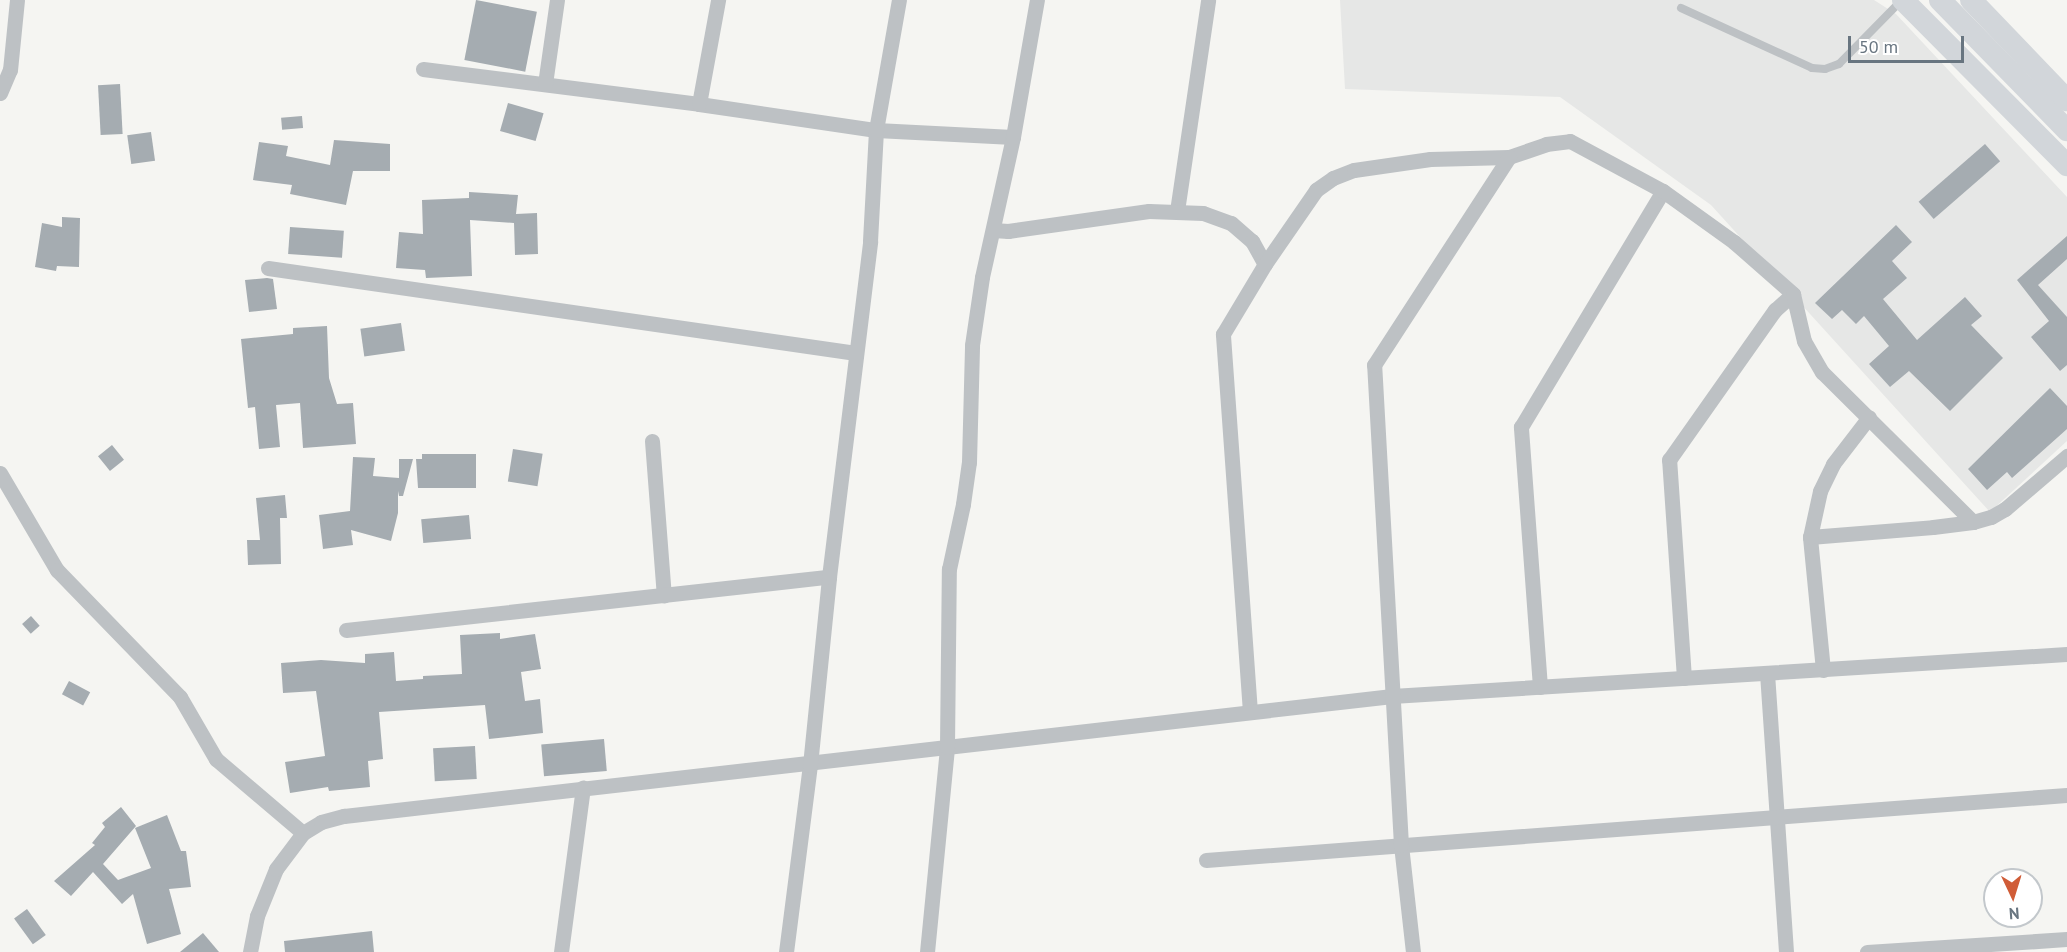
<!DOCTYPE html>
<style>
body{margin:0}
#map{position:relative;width:2067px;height:952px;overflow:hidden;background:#f5f5f2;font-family:"PT Sans",sans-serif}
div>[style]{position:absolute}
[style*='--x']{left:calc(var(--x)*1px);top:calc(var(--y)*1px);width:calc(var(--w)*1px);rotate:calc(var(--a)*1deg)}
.built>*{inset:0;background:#e6e7e6}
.building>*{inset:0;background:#a5acb1;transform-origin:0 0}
.lane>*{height:8px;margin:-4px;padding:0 4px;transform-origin:4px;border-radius:4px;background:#bdc1c4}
.street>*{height:15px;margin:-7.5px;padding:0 7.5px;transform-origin:7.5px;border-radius:7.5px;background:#bdc1c4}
.secondary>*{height:22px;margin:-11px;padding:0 11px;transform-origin:11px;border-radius:11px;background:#d2d6da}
span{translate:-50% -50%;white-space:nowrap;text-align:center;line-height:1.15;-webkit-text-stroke:6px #fff;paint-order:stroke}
.north{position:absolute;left:1983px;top:868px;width:60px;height:60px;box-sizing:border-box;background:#fff;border:2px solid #c3c8cc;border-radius:50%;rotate:176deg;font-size:16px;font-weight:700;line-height:24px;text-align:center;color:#687580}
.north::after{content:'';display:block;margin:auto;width:21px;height:27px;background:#d05c37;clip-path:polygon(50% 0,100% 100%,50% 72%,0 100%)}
.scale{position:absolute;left:1848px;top:36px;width:116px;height:27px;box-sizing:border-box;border:3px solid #687580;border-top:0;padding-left:8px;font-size:18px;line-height:21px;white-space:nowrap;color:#687580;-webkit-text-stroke:4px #fff;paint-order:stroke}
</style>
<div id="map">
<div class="built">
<div style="clip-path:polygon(1340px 0,1874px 0,1896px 14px,2067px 197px,2067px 441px,1990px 512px,1711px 205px,1560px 97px,1345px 89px)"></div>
</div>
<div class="building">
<div style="left:476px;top:0;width:62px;height:61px;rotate:11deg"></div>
<div style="left:120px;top:84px;width:50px;height:22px;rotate:87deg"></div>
<div style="left:508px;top:103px;width:37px;height:29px;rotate:16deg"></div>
<div style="left:302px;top:116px;width:12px;height:21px;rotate:85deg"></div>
<div style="left:151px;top:132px;width:29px;height:24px;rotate:82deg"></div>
<div style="clip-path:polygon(334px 140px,390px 144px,390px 171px,353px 171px,346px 205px,290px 194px,292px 185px,253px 180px,259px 142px,288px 146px,286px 156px,330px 165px)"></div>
<div style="left:1985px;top:144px;width:23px;height:88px;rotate:49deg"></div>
<div style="clip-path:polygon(469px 192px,518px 195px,516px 214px,537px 213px,538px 254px,515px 255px,514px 223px,470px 220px,472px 276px,426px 278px,425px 270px,396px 268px,399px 232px,423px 234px,422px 200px,469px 198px)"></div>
<div style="clip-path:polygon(62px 217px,80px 218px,79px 267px,57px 266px,56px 271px,35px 267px,42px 223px,62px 227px)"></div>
<div style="clip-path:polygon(1896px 225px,1912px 242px,1892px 261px,1907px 278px,1883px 299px,1917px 340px,1965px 297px,1982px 316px,1971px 325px,2003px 358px,1950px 411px,1909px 371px,1890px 387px,1869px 364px,1889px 346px,1864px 316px,1856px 324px,1842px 310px,1832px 319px,1815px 303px)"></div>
<div style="left:290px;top:227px;width:54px;height:27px;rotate:4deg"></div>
<div style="clip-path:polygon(2067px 236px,2067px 259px,2038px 285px,2067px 317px,2067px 365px,2060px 371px,2031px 337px,2049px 321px,2017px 280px)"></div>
<div style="clip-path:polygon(267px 278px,273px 279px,277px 309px,249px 312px,245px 280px)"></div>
<div style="left:401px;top:323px;width:28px;height:41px;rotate:82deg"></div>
<div style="clip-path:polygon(327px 326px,329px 378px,337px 404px,353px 403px,356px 444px,303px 448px,300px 403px,276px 405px,280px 447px,259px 449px,255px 407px,248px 408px,241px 339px,293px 334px,293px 328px)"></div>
<div style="clip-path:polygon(2050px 388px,2067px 406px,2067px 429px,2012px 478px,2007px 472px,1987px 490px,1968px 469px)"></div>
<div style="left:112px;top:445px;width:19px;height:18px;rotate:51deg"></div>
<div style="left:513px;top:449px;width:30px;height:33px;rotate:9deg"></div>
<div style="clip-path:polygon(422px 454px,476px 454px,476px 488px,418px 488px,416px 459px,422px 459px)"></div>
<div style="clip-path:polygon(353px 457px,375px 458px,373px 476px,399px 478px,399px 459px,413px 459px,403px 496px,399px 496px,398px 491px,398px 513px,391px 541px,351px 530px,353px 545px,323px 549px,319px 515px,350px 511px)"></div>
<div style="clip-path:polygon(285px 495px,287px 518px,280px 518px,281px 564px,248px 565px,247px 540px,260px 540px,256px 498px)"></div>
<div style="left:469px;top:515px;width:24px;height:48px;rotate:85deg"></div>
<div style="left:31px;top:616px;width:13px;height:12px;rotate:48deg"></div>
<div style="clip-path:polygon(500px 633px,500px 639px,535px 634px,541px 669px,521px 672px,525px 701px,540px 699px,543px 733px,489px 739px,485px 705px,379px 712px,383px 759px,368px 761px,370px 787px,329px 791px,328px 787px,290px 793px,285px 762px,325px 756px,316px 691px,283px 693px,281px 663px,321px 660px,365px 663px,365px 654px,394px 652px,396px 681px,423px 679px,423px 676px,462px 674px,460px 635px)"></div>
<div style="left:69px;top:681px;width:24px;height:15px;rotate:28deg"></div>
<div style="left:604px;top:739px;width:32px;height:63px;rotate:85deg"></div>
<div style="left:475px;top:746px;width:33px;height:42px;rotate:87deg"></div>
<div style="clip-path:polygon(121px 807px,136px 826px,103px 864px,118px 880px,151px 868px,135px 828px,167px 815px,181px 851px,186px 851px,191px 887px,169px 889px,181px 934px,147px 944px,133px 894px,122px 904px,93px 872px,71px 896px,54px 881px,95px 845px,92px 843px,105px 827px,102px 823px)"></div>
<div style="left:27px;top:909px;width:32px;height:16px;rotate:54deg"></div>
<div style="clip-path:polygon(372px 931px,374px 952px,285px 952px,284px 941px)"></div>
<div style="clip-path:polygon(203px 933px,219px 952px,180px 952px)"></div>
</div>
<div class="lane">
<div style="--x:1681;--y:8;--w:144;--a:24.6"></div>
<div style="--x:1812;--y:68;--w:13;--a:4"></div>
<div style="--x:1825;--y:69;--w:15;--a:-20"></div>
<div style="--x:1839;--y:64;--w:88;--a:-45.5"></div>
</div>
<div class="street">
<div style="--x:423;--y:69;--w:278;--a:7.2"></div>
<div style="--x:699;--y:104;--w:179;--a:8.4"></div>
<div style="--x:876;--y:130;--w:137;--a:2.9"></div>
<div style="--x:545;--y:84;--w:85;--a:-81.9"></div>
<div style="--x:0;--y:93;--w:25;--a:-67"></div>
<div style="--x:10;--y:70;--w:70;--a:-84.3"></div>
<div style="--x:699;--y:104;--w:106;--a:-79.6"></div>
<div style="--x:1177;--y:211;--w:213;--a:-81.6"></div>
<div style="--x:993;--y:230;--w:15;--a:4"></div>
<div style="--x:1008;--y:231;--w:142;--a:-8.1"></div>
<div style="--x:1149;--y:211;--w:54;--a:2.1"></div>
<div style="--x:1203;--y:213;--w:30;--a:20"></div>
<div style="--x:1231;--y:223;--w:28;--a:41"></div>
<div style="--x:1252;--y:241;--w:26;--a:61"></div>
<div style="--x:268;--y:268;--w:594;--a:8.23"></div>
<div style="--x:652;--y:441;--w:155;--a:85.6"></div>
<div style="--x:0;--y:473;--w:113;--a:59.6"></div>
<div style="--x:57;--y:570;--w:177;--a:45.9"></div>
<div style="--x:180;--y:697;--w:72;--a:59.9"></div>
<div style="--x:216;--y:759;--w:114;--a:40.4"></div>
<div style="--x:1810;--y:537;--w:123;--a:-4.6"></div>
<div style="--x:1933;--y:527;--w:40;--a:-7.1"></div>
<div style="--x:1973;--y:522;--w:19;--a:-16"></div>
<div style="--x:1991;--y:517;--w:16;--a:-30"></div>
<div style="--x:2005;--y:509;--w:82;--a:-40.5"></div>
<div style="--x:346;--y:630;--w:486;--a:-6.3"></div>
<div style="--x:1823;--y:670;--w:134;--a:-95.6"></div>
<div style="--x:1810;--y:537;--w:47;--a:-77.7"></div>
<div style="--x:1820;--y:491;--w:30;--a:-64"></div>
<div style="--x:1833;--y:464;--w:59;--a:-52.5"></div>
<div style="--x:1767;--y:673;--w:280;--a:86.1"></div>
<div style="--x:1684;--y:678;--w:219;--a:-93.9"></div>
<div style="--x:1669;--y:460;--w:184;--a:-54.8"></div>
<div style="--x:1775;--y:310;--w:24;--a:-42"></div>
<div style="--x:1540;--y:687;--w:261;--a:-94.2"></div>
<div style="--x:1521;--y:427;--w:275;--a:-59"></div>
<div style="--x:1250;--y:712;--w:379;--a:-94.1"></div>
<div style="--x:1223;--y:334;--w:82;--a:-59"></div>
<div style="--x:1265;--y:264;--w:90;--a:-55.4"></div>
<div style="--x:1316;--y:190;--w:21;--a:-35"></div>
<div style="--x:1333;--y:178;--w:22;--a:-21"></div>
<div style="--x:1354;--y:170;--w:77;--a:-8.2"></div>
<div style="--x:1430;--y:159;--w:79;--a:-1.5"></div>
<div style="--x:1509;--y:157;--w:39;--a:-19"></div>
<div style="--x:1546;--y:144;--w:24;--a:-7"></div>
<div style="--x:1570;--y:141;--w:106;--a:28.3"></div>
<div style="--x:1663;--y:191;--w:87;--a:35.7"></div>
<div style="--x:1734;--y:242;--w:79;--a:41.4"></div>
<div style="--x:1793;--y:294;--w:48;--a:76.8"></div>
<div style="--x:1804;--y:341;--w:36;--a:60"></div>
<div style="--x:1822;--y:372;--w:213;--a:44.8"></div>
<div style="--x:1206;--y:860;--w:863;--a:-4.32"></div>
<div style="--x:250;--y:952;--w:37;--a:-79"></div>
<div style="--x:257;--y:916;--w:51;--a:-68"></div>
<div style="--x:276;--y:869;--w:45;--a:-53.1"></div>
<div style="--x:303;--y:833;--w:21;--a:-31"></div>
<div style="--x:321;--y:822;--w:24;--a:-15"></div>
<div style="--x:344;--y:816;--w:1055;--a:-6.53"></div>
<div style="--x:1392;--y:696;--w:676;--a:-3.56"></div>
<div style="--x:561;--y:952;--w:166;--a:-82.4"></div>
<div style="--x:786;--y:952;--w:189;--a:-82.7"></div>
<div style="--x:810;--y:765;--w:189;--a:-84.2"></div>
<div style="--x:829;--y:577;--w:338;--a:-83"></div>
<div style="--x:870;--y:241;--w:111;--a:-86.9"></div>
<div style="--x:876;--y:130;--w:132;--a:-80"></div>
<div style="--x:927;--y:952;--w:206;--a:-84.4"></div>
<div style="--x:947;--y:747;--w:178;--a:-89.4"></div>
<div style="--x:949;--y:569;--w:66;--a:-77.8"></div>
<div style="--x:963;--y:504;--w:42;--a:-81.9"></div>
<div style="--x:969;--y:462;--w:117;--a:-88.5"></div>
<div style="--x:972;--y:345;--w:69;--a:-81.6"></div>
<div style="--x:982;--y:277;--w:143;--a:-77.5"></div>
<div style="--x:1013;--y:137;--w:139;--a:-80.1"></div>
<div style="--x:1413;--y:952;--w:108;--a:-96.4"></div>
<div style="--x:1401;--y:845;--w:481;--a:-93.2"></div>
<div style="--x:1374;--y:365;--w:248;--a:-57"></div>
<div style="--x:1867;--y:952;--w:200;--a:-3.7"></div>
</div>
<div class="secondary">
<div style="--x:1903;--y:0;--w:233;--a:45.2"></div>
<div style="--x:1940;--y:0;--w:182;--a:45.7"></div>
<div style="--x:1971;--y:0;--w:139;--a:46.2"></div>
</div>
<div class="north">N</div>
<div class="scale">50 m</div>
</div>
